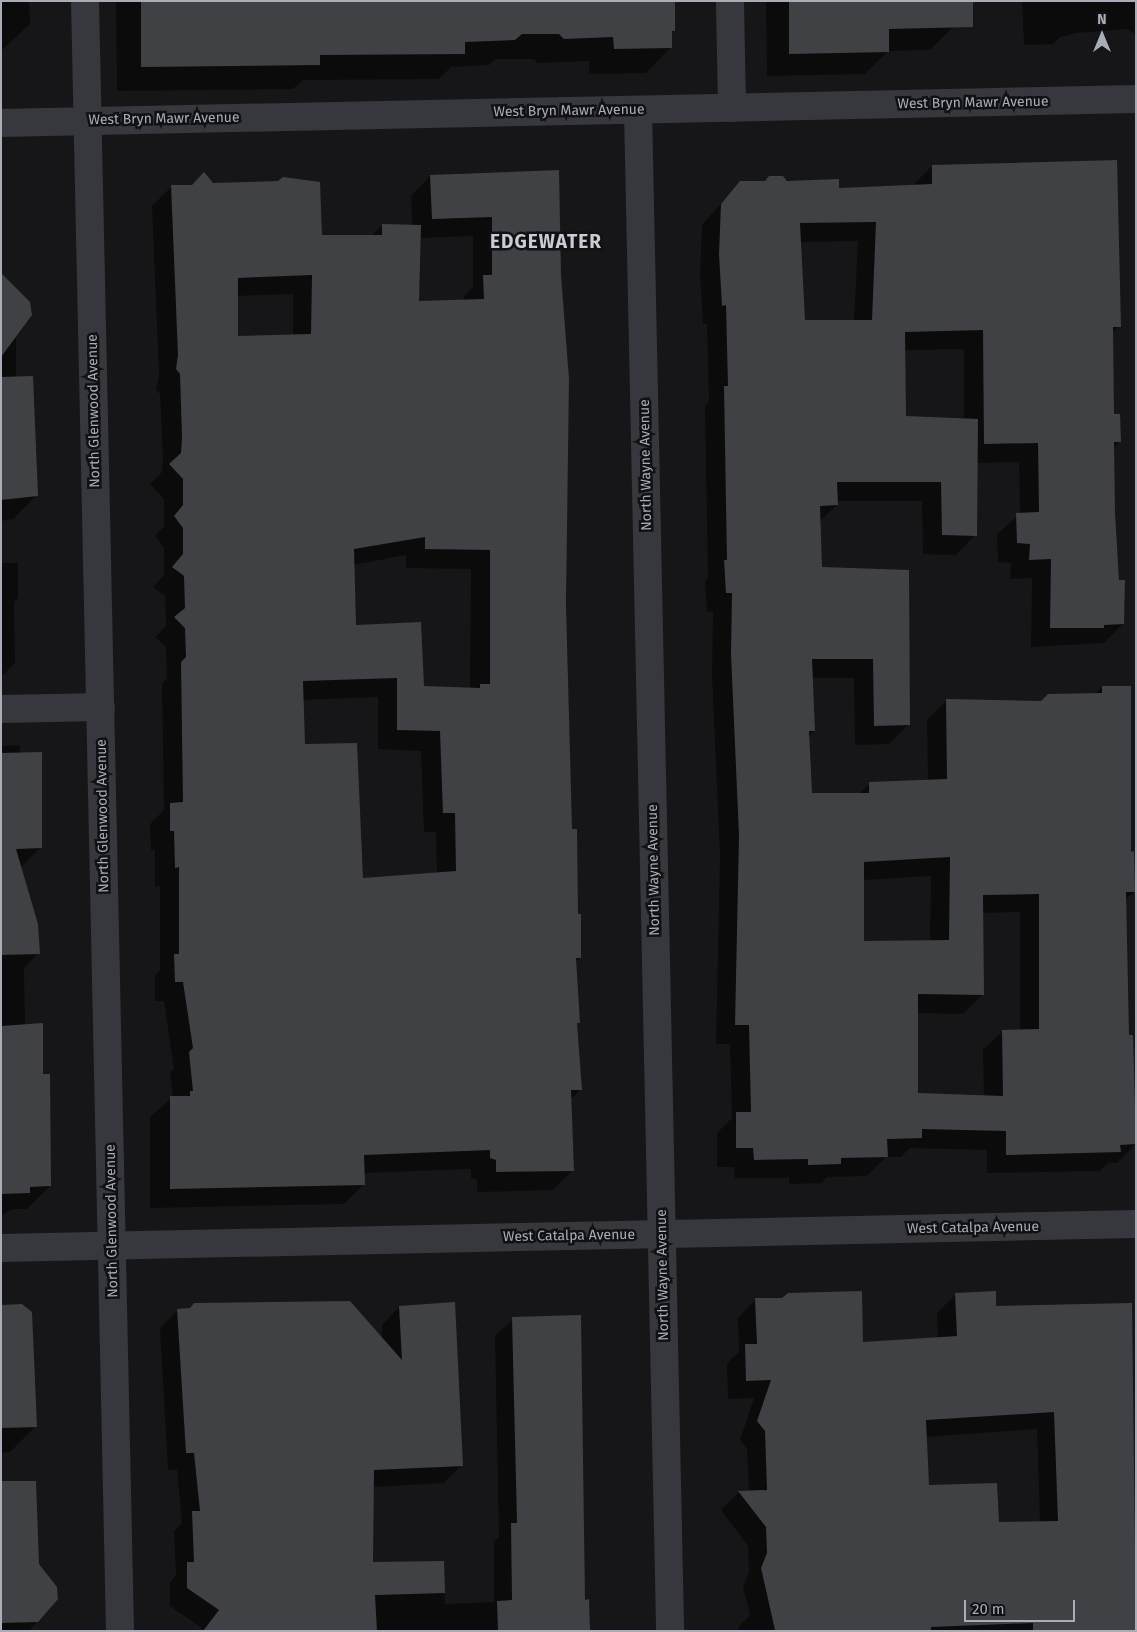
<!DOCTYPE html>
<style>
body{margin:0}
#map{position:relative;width:1137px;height:1632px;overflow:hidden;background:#161618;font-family:"Fira Sans",sans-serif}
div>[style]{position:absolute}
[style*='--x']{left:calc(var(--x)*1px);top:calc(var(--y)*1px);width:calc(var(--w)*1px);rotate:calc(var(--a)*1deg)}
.shadow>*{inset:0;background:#0007}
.building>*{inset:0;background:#404145}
.street>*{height:28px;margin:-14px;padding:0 14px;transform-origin:14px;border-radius:14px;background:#37383d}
span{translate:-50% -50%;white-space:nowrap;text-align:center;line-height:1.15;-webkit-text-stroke:5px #111113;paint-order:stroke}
.street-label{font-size:14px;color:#a8adb8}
.district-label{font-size:19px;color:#c9ccd4;font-weight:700;letter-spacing:1px}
.frame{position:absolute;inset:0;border:2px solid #a8adb8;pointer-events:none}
.north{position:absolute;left:1077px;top:10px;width:50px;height:50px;-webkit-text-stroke:4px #111113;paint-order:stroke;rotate:0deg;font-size:14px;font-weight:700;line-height:20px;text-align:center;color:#a8adb8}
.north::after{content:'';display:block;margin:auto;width:18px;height:22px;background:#a8adb8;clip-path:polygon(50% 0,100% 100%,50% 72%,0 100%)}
.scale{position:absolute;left:964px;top:1600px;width:111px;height:22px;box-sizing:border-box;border:2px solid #a8adb8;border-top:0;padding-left:6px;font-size:15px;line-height:18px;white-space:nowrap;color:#a8adb8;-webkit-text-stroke:4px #111113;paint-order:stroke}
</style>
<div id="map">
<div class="shadow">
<div style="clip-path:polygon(1px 1px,29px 1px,30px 24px,1px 51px)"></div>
<div style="clip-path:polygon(116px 1px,673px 1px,674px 31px,670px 34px,671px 47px,646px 73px,589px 74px,589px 61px,538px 63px,534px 59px,496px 59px,489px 65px,451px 67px,439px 79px,303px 80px,293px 89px,117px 91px)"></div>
<div style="clip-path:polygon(766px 1px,959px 1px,953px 27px,930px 50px,888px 51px,865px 74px,767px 76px)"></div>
<div style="clip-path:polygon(1019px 1px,1136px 1px,1136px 35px,1128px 29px,1077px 33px,1060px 37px,1053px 44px,1024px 45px,1022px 1px)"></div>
<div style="clip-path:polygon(evenodd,932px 166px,1119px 326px,1112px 333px,1113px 415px,1119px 442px,1113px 448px,1114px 513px,1123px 624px,1104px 643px,1031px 647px,1032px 578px,1010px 579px,1011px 563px,998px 562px,997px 534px,1020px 514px,1019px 462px,976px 463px,975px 535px,956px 555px,923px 554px,922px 501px,837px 501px,837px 505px,819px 522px,821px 568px,908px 571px,909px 724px,889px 744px,855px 745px,854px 678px,812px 678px,814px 731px,808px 737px,811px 794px,859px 794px,869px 784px,928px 781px,927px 720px,946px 701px,1042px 702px,1095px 694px,1102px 687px,1134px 892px,1125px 900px,1127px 1036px,1136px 1144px,1117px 1163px,1108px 1163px,1100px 1171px,987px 1173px,987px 1150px,910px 1148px,901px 1157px,886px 1157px,867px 1176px,827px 1177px,821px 1183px,789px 1184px,789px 1178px,735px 1178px,734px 1167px,717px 1167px,717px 1133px,732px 1118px,730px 1044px,716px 1044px,720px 855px,712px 675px,713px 611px,707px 612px,705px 581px,708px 578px,705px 406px,709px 402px,707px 324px,703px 324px,700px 274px,702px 225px,740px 182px,764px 182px,769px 177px,838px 189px,913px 185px,932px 166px,858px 241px,854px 321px,804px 321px,799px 242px,858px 241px,932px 166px,964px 349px,964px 420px,905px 418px,904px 350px,964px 349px,932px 166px,931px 876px,930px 941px,863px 942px,863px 880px,931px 876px,932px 166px,1020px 912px,1020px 1030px,1003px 1031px,983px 1050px,984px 1096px,917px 1094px,917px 1013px,963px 1014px,982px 995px,982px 913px,1020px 912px)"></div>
<div style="clip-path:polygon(evenodd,558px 171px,571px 831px,580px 958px,575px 962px,578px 1022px,576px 1025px,581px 1089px,570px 1100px,573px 1170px,553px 1190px,477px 1192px,477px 1179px,471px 1178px,471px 1169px,364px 1173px,364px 1184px,344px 1204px,150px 1208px,150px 1117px,173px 1097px,170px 1073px,174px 1069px,164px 1001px,155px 1001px,155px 975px,160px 970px,160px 886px,155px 887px,155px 850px,151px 850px,150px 824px,164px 810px,162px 683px,167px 678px,166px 647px,155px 637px,166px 626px,165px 596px,153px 587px,164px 575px,164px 548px,155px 536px,164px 526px,164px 499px,150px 484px,162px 472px,163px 458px,160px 394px,156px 389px,159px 375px,152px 206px,171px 187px,213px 184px,321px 236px,371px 236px,382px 225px,412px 226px,411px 196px,430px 176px,558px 171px,473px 236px,473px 287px,464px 296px,464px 301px,418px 303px,420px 238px,473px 236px,558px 171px,293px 294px,293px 336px,237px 337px,236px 296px,293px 294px,558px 171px,406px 555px,406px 568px,471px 569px,470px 689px,423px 687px,355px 627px,353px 565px,406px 555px,558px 171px,378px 697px,378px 749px,421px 751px,424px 832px,436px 832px,437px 874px,362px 880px,304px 745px,302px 700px,378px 697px)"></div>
<div style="clip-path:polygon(1px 290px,16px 335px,16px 378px,37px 495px,13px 519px,1px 521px)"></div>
<div style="clip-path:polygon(1px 563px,18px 563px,18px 598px,14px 602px,15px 663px,1px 677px)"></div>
<div style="clip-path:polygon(19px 745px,41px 847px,20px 868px,39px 953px,24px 968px,25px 1025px,42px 1075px,50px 1186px,27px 1209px,13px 1209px,1px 1216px,1px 746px)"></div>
<div style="clip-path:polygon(evenodd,956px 1294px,995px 1307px,1131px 1304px,1136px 1631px,739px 1631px,739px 1626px,750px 1615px,743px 1587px,749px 1572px,748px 1546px,721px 1510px,739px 1492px,749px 1492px,747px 1449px,740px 1440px,754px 1398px,728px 1399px,727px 1363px,739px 1352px,738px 1318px,756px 1299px,862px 1343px,938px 1339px,937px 1313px,956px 1294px,1037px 1429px,1040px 1523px,997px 1524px,928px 1487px,925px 1437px,1037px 1429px)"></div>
<div style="clip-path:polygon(1px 1306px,36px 1426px,10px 1452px,1px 1453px)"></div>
<div style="clip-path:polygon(399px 1307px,462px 1465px,444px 1483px,373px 1487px,372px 1563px,443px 1563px,445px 1604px,494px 1602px,494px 1542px,499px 1537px,495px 1336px,513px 1319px,589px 1631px,200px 1631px,202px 1628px,170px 1606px,170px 1582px,176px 1575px,174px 1531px,182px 1523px,177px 1470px,168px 1470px,160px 1328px,178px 1310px,382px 1340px,382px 1325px)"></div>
<div style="clip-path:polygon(1px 1482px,38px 1565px,57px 1599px,29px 1631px,1px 1631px)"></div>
</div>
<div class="building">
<div style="clip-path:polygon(141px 1px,675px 1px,675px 31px,672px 31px,672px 48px,614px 49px,613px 37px,564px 39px,559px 34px,522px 34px,515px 40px,465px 42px,465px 54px,320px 55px,320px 65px,141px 67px)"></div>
<div style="clip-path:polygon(789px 1px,973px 1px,973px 27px,889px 29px,889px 52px,789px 54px)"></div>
<div style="clip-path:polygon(evenodd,1117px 160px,1121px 327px,1113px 327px,1114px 414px,1120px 414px,1121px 442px,1114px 442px,1115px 513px,1119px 580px,1125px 580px,1124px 624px,1104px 625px,1104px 628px,1050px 628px,1051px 559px,1029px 560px,1030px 544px,1017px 543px,1016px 513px,1039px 512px,1038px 443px,984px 444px,983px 330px,905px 332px,906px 416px,978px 419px,977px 536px,942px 535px,941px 482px,837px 482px,838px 505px,820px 506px,822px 567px,909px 570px,910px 725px,874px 726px,873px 659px,812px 659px,815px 731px,809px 731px,812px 793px,869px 793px,869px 782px,947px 779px,946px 699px,1041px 701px,1048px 694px,1102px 693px,1102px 686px,1131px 686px,1131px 852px,1134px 851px,1135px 892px,1126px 892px,1129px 1035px,1133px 1035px,1136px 1144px,1120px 1145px,1121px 1152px,1006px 1155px,1006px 1131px,922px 1129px,922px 1138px,887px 1139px,888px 1157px,841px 1158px,841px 1164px,808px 1165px,808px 1159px,754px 1160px,753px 1148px,736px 1148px,736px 1112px,751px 1112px,749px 1025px,735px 1025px,739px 835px,731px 654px,732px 593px,726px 593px,724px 560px,727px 560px,724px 386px,728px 386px,726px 305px,722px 306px,719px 254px,721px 204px,740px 181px,765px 181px,769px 176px,783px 176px,787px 181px,839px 179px,839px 188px,932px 184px,932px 165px,1117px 160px,876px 222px,872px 320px,805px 320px,800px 223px,876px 222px,1117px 160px,950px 857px,949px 940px,864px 941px,864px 862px,950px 857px,1117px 160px,1039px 894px,1039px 1029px,1002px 1030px,1003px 1096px,918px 1093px,918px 994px,984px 995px,983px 895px,1039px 894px)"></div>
<div style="clip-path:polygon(evenodd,559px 170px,561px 275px,569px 379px,566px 602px,572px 829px,577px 829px,578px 914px,581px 914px,581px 958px,576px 958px,580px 1023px,577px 1023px,582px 1090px,571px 1090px,574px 1171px,496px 1172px,496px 1160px,490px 1158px,490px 1150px,364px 1155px,365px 1185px,170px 1189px,170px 1096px,190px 1096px,190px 1091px,193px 1091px,189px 1052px,193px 1048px,183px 982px,175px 982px,174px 954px,179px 954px,179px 867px,175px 868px,174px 831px,170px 831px,170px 803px,183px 802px,181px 662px,186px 657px,185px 628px,174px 617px,185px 608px,184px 576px,172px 567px,183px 554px,183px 528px,174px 516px,183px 505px,183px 479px,169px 464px,181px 453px,182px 437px,180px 374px,176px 369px,178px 355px,171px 185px,192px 185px,204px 172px,213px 183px,278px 181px,283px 177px,320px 182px,322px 235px,382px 235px,382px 224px,421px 225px,419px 301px,484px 299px,483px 275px,492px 275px,492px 217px,432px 219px,430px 175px,559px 170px,312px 275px,311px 334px,238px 336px,238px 278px,312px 275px,559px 170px,425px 537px,425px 549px,490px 550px,490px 684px,480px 684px,480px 688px,424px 686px,421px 622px,356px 625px,354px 549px,425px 537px,559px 170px,397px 678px,397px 730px,440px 731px,443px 813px,455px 813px,456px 871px,363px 878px,357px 743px,305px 744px,303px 681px,397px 678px)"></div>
<div style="clip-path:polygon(1px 273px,30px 302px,32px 315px,1px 357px)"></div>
<div style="clip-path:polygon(33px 376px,38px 496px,1px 500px,1px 377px)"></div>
<div style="clip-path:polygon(42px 752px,42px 848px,16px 849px,38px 924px,40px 954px,1px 955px,1px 753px)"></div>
<div style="clip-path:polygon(43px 1023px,43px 1074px,50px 1074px,51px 1186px,30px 1187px,30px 1193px,1px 1194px,1px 1026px)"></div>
<div style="clip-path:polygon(evenodd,862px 1291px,863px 1342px,957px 1336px,955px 1293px,996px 1291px,996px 1306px,1132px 1303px,1136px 1631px,1033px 1631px,1033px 1623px,931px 1627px,931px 1631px,775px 1630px,761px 1568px,767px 1553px,766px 1527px,738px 1491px,767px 1490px,765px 1431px,757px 1421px,771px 1380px,746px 1381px,745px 1344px,757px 1344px,755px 1298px,782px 1298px,788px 1293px,862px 1291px,1054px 1412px,1058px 1521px,999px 1522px,997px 1483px,929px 1485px,926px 1420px,1054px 1412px)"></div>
<div style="clip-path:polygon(350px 1301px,402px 1360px,399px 1306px,455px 1302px,463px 1466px,374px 1470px,373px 1562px,444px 1561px,445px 1593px,375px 1595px,377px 1631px,203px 1631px,219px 1610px,187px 1588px,187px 1562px,194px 1562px,192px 1511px,200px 1511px,194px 1453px,186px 1453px,177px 1309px,190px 1308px,194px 1303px)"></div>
<div style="clip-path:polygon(22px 1304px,32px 1312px,37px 1427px,1px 1428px,1px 1305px)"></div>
<div style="clip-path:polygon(581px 1315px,585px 1600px,589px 1599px,590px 1631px,498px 1631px,497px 1601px,512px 1600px,511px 1523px,517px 1523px,512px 1317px)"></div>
<div style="clip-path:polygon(1px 1481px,36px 1481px,39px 1564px,57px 1587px,58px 1599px,38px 1622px,1px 1623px)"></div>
</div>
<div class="street">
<div style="--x:85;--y:1;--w:1630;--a:88.77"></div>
<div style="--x:730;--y:1;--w:107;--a:88.9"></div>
<div style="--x:638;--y:110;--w:1521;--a:88.79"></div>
<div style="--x:1;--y:123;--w:1135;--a:-1.21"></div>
<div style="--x:1;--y:709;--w:100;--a:-1.1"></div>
<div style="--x:1;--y:1248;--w:1135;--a:-1.21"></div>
</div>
<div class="street-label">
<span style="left:973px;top:103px;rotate:-1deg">West Bryn Mawr Avenue</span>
<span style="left:569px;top:111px;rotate:-1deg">West Bryn Mawr Avenue</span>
<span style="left:164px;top:119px;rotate:-1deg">West Bryn Mawr Avenue</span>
<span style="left:94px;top:411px;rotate:-91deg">North Glenwood Avenue</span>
<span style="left:646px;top:465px;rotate:-91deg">North Wayne Avenue</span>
<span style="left:103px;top:816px;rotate:-91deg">North Glenwood Avenue</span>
<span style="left:654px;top:870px;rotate:-91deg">North Wayne Avenue</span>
<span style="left:112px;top:1221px;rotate:-91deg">North Glenwood Avenue</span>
<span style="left:973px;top:1228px;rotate:-1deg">West Catalpa Avenue</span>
<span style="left:569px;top:1236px;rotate:-1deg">West Catalpa Avenue</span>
<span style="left:663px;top:1275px;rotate:-91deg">North Wayne Avenue</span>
</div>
<div class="district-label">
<span style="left:546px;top:242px">EDGEWATER</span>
</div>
<div class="frame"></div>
<div class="north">N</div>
<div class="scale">20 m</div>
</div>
